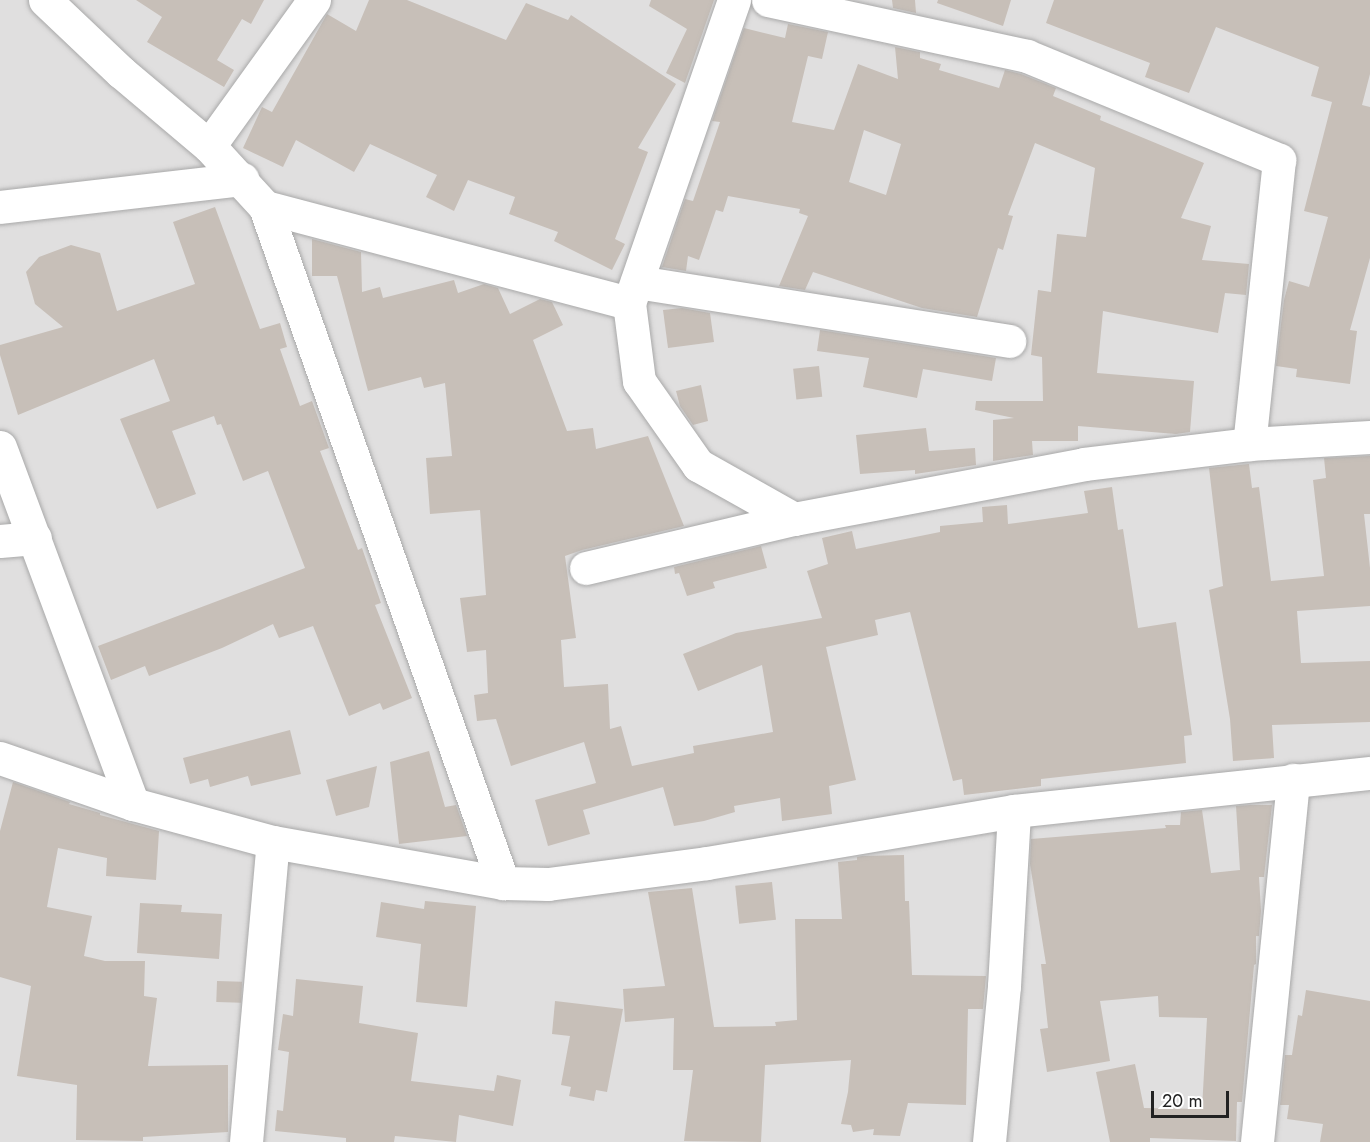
<!DOCTYPE html>
<style>
body{margin:0}
#map{position:relative;width:1370px;height:1142px;overflow:hidden;background:#f2efe9;font-family:Jost,sans-serif}
div>[style]{position:absolute}
[style*='--x']{left:calc(var(--x)*1px);top:calc(var(--y)*1px);width:calc(var(--w)*1px);rotate:calc(var(--a)*1deg)}
.residential>*{inset:0;background:#e0dfdf;transform-origin:0 0}
.building>*{inset:0;background:#c7bfb8;transform-origin:0 0}
.roads{filter:drop-shadow(0 0 2px #a9a9a9) drop-shadow(0 0 2px #a9a9a9)}
.minor>*{height:33px;margin:-16.5px;padding:0 16.5px;transform-origin:16.5px;border-radius:16.5px;background:#fff}
span{translate:-50% -50%;white-space:nowrap;text-align:center;line-height:1.15;-webkit-text-stroke:4.5px #fff;paint-order:stroke}
.scale{position:absolute;left:1151px;top:1091px;width:78px;height:27px;box-sizing:border-box;border:3px solid #222;border-top:0;padding-left:8px;font-size:18px;line-height:21px;white-space:nowrap;color:#222;-webkit-text-stroke:4px #fff;paint-order:stroke}
</style>
<div id="map">
<div class="residential">
<div style="left:0;top:0;width:1370px;height:1142px"></div>
</div>
<div class="building">
<div style="clip-path:polygon(136px 0,264px 0,251px 24px,242px 19px,217px 60px,234px 70px,224px 87px,147px 42px,162px 17px)"></div>
<div style="clip-path:polygon(369px 0,407px 0,506px 40px,526px 3px,568px 20px,571px 15px,676px 84px,638px 148px,648px 152px,615px 239px,625px 244px,612px 270px,554px 241px,558px 232px,509px 214px,515px 197px,468px 180px,454px 211px,426px 197px,437px 175px,370px 144px,354px 172px,296px 140px,283px 167px,243px 148px,262px 107px,272px 112px,327px 14px,356px 31px)"></div>
<div style="clip-path:polygon(651px 0,714px 0,685px 83px,666px 73px,687px 29px,649px 6px)"></div>
<div style="clip-path:polygon(892px 0,915px 0,916px 13px,893px 8px)"></div>
<div style="clip-path:polygon(938px 0,1011px 0,1003px 26px,937px 3px)"></div>
<div style="clip-path:polygon(1054px 0,1370px 0,1370px 74px,1362px 105px,1370px 107px,1370px 258px,1350px 330px,1357px 331px,1350px 384px,1296px 377px,1297px 369px,1276px 366px,1284px 300px,1289px 281px,1309px 287px,1328px 217px,1304px 211px,1332px 102px,1311px 96px,1319px 67px,1216px 27px,1189px 93px,1145px 77px,1150px 63px,1046px 23px)"></div>
<div style="clip-path:polygon(evenodd,788px 24px,828px 32px,822px 59px,808px 56px,792px 122px,834px 130px,858px 64px,898px 79px,895px 47px,920px 52px,920px 58px,941px 64px,939px 70px,999px 88px,1005px 70px,1021px 74px,1056px 88px,1053px 96px,1101px 116px,1100px 120px,1204px 163px,1181px 218px,1211px 226px,1202px 260px,1249px 264px,1246px 295px,1225px 293px,1218px 333px,1103px 311px,1097px 373px,1194px 381px,1190px 432px,1176px 434px,1078px 426px,1078px 441px,1032px 441px,1033px 455px,993px 461px,993px 420px,1014px 418px,975px 410px,976px 401px,1043px 401px,1042px 357px,1031px 355px,1038px 290px,1051px 292px,1057px 234px,1086px 237px,1095px 168px,1035px 143px,1008px 215px,1013px 216px,1003px 250px,998px 248px,977px 317px,922px 308px,813px 272px,805px 290px,779px 286px,808px 216px,799px 213px,800px 209px,728px 196px,723px 212px,716px 210px,699px 260px,688px 256px,686px 271px,662px 267px,685px 199px,693px 201px,720px 122px,712px 121px,744px 28px,785px 38px,788px 24px,864px 130px,901px 144px,886px 195px,849px 182px,864px 130px)"></div>
<div style="clip-path:polygon(215px 207px,260px 329px,280px 323px,287px 347px,280px 349px,300px 406px,312px 401px,329px 448px,320px 451px,358px 550px,362px 548px,381px 603px,375px 605px,412px 698px,383px 710px,380px 703px,349px 716px,313px 626px,279px 638px,273px 624px,222px 648px,149px 676px,145px 666px,111px 680px,98px 646px,305px 568px,268px 471px,243px 481px,221px 424px,217px 425px,214px 416px,172px 431px,196px 494px,157px 509px,120px 419px,170px 401px,154px 359px,18px 415px,0 355px,0 345px,63px 327px,35px 304px,26px 272px,39px 257px,71px 245px,100px 253px,117px 311px,195px 284px,173px 222px)"></div>
<div style="clip-path:polygon(312px 239px,361px 252px,362px 292px,380px 287px,383px 298px,454px 280px,458px 293px,484px 284px,498px 288px,510px 314px,540px 299px,552px 302px,563px 325px,533px 340px,567px 431px,593px 428px,596px 449px,648px 436px,684px 526px,582px 550px,565px 556px,576px 638px,561px 640px,564px 687px,608px 684px,610px 729px,621px 726px,632px 766px,694px 753px,693px 746px,773px 732px,762px 665px,698px 691px,683px 654px,736px 633px,822px 618px,807px 571px,828px 564px,822px 538px,852px 531px,856px 549px,940px 532px,940px 526px,983px 522px,982px 507px,1007px 505px,1008px 524px,1088px 513px,1084px 491px,1112px 487px,1118px 530px,1123px 529px,1138px 628px,1176px 622px,1192px 735px,1184px 736px,1186px 763px,1041px 779px,1041px 786px,964px 795px,962px 779px,953px 781px,910px 612px,875px 620px,878px 635px,826px 647px,856px 780px,829px 786px,832px 814px,782px 821px,780px 798px,734px 806px,735px 812px,704px 821px,674px 826px,663px 787px,583px 810px,590px 834px,548px 846px,535px 800px,596px 783px,584px 742px,511px 766px,496px 719px,477px 721px,474px 695px,488px 693px,486px 650px,467px 652px,460px 598px,486px 595px,480px 510px,430px 514px,426px 458px,452px 456px,445px 383px,424px 388px,421px 377px,368px 391px,337px 276px,312px 276px)"></div>
<div style="clip-path:polygon(682px 308px,710px 313px,714px 342px,668px 348px,663px 310px)"></div>
<div style="clip-path:polygon(820px 330px,996px 358px,992px 381px,923px 369px,917px 398px,863px 387px,869px 358px,817px 351px)"></div>
<div style="left:819px;top:366px;width:31px;height:26px;rotate:84deg"></div>
<div style="clip-path:polygon(701px 385px,708px 421px,693px 425px,680px 406px,676px 391px)"></div>
<div style="clip-path:polygon(926px 428px,929px 451px,975px 448px,976px 465px,915px 474px,915px 470px,860px 474px,856px 435px)"></div>
<div style="clip-path:polygon(1370px 456px,1370px 514px,1364px 514px,1370px 568px,1370px 606px,1297px 611px,1301px 663px,1370px 661px,1370px 722px,1272px 725px,1274px 758px,1233px 761px,1230px 719px,1209px 590px,1223px 586px,1209px 468px,1249px 464px,1252px 488px,1259px 487px,1271px 581px,1324px 576px,1313px 480px,1326px 478px,1324px 458px)"></div>
<div style="clip-path:polygon(761px 546px,767px 568px,713px 582px,715px 588px,687px 596px,679px 573px,675px 574px,674px 567px)"></div>
<div style="clip-path:polygon(290px 730px,301px 774px,251px 786px,248px 776px,210px 787px,208px 779px,190px 784px,183px 758px)"></div>
<div style="clip-path:polygon(429px 751px,445px 807px,456px 805px,467px 836px,399px 844px,390px 762px)"></div>
<div style="clip-path:polygon(377px 766px,369px 807px,336px 816px,326px 780px)"></div>
<div style="clip-path:polygon(13px 782px,70px 802px,69px 804px,100px 813px,100px 815px,159px 831px,156px 880px,106px 876px,107px 858px,58px 848px,47px 907px,92px 916px,84px 956px,105px 961px,145px 961px,144px 996px,157px 998px,148px 1066px,228px 1065px,228px 1132px,143px 1137px,143px 1141px,76px 1140px,77px 1085px,17px 1076px,31px 986px,0 977px,0 831px)"></div>
<div style="clip-path:polygon(1250px 805px,1272px 805px,1264px 877px,1259px 877px,1261px 911px,1259px 936px,1256px 936px,1256px 964px,1254px 965px,1242px 1102px,1237px 1102px,1236px 1141px,1150px 1138px,1150px 1142px,1110px 1142px,1096px 1072px,1135px 1064px,1144px 1108px,1202px 1109px,1207px 1018px,1159px 1017px,1158px 996px,1100px 1001px,1110px 1061px,1047px 1072px,1040px 1029px,1048px 1028px,1041px 964px,1046px 964px,1030px 864px,1031px 839px,1166px 828px,1165px 825px,1180px 825px,1181px 812px,1202px 810px,1211px 873px,1240px 870px,1236px 806px)"></div>
<div style="clip-path:polygon(904px 855px,905px 901px,909px 901px,912px 975px,986px 976px,983px 1009px,968px 1009px,966px 1105px,908px 1103px,900px 1136px,873px 1135px,874px 1129px,853px 1132px,851px 1125px,841px 1124px,848px 1092px,851px 1060px,765px 1065px,761px 1142px,684px 1141px,693px 1070px,673px 1070px,674px 1018px,625px 1022px,623px 989px,665px 986px,648px 892px,692px 888px,714px 1027px,776px 1026px,775px 1022px,797px 1020px,795px 919px,842px 919px,838px 862px,857px 860px,857px 857px,862px 856px)"></div>
<div style="left:772px;top:882px;width:38px;height:37px;rotate:84deg"></div>
<div style="clip-path:polygon(425px 901px,476px 906px,467px 1007px,416px 1002px,421px 944px,376px 937px,381px 902px,424px 909px)"></div>
<div style="clip-path:polygon(140px 903px,182px 905px,181px 912px,222px 914px,219px 959px,137px 953px)"></div>
<div style="clip-path:polygon(296px 979px,363px 986px,359px 1023px,418px 1033px,411px 1081px,494px 1091px,497px 1075px,521px 1080px,513px 1126px,459px 1115px,456px 1142px,395px 1136px,394px 1142px,346px 1142px,346px 1138px,275px 1131px,277px 1110px,283px 1111px,289px 1052px,278px 1050px,283px 1014px,293px 1016px)"></div>
<div style="left:217px;top:981px;width:25px;height:21px;rotate:2deg"></div>
<div style="clip-path:polygon(1306px 990px,1370px 1001px,1370px 1142px,1320px 1142px,1323px 1124px,1287px 1119px,1289px 1105px,1280px 1105px,1285px 1055px,1292px 1055px,1298px 1015px,1302px 1016px)"></div>
<div style="clip-path:polygon(555px 1001px,623px 1009px,607px 1092px,596px 1090px,594px 1101px,569px 1096px,571px 1087px,561px 1085px,570px 1036px,552px 1034px)"></div>
</div>
<div class="roads">
<div class="minor">
<div style="--x:45;--y:0;--w:105;--a:43.5"></div>
<div style="--x:121;--y:72;--w:115;--a:40.1"></div>
<div style="--x:209;--y:146;--w:83;--a:47.4"></div>
<div style="--x:265;--y:207;--w:376;--a:14.8"></div>
<div style="--x:734;--y:0;--w:321;--a:109.1"></div>
<div style="--x:629;--y:303;--w:79;--a:82.7"></div>
<div style="--x:639;--y:381;--w:103;--a:54.9"></div>
<div style="--x:698;--y:465;--w:110;--a:29.4"></div>
<div style="--x:794;--y:519;--w:295;--a:-10.7"></div>
<div style="--x:1084;--y:464;--w:166;--a:-6.9"></div>
<div style="--x:1249;--y:444;--w:121;--a:-3.3"></div>
<div style="--x:768;--y:0;--w:265;--a:12.2"></div>
<div style="--x:1027;--y:56;--w:273;--a:22.4"></div>
<div style="--x:1279;--y:160;--w:286;--a:96"></div>
<div style="--x:209;--y:146;--w:180;--a:-54.3"></div>
<div style="--x:0;--y:207;--w:244;--a:-6.6"></div>
<div style="--x:265;--y:207;--w:717;--a:70.6"></div>
<div style="--x:637;--y:282;--w:377;--a:9"></div>
<div style="--x:0;--y:447;--w:381;--a:69.6"></div>
<div style="--x:0;--y:541;--w:35;--a:-5"></div>
<div style="--x:586;--y:568;--w:214;--a:-13.3"></div>
<div style="--x:0;--y:758;--w:141;--a:19.1"></div>
<div style="--x:133;--y:804;--w:145;--a:15.2"></div>
<div style="--x:273;--y:842;--w:234;--a:10.1"></div>
<div style="--x:503;--y:883;--w:45;--a:1.3"></div>
<div style="--x:548;--y:884;--w:160;--a:-7.5"></div>
<div style="--x:707;--y:863;--w:311;--a:-9.6"></div>
<div style="--x:1014;--y:811;--w:358;--a:-6.1"></div>
<div style="--x:246;--y:1142;--w:301;--a:-84.9"></div>
<div style="--x:989;--y:1142;--w:157;--a:-84.5"></div>
<div style="--x:1004;--y:986;--w:175;--a:-86.7"></div>
<div style="--x:1257;--y:1142;--w:364;--a:-84.3"></div>
</div>
</div>
<div class="scale">20 m</div>
</div>
